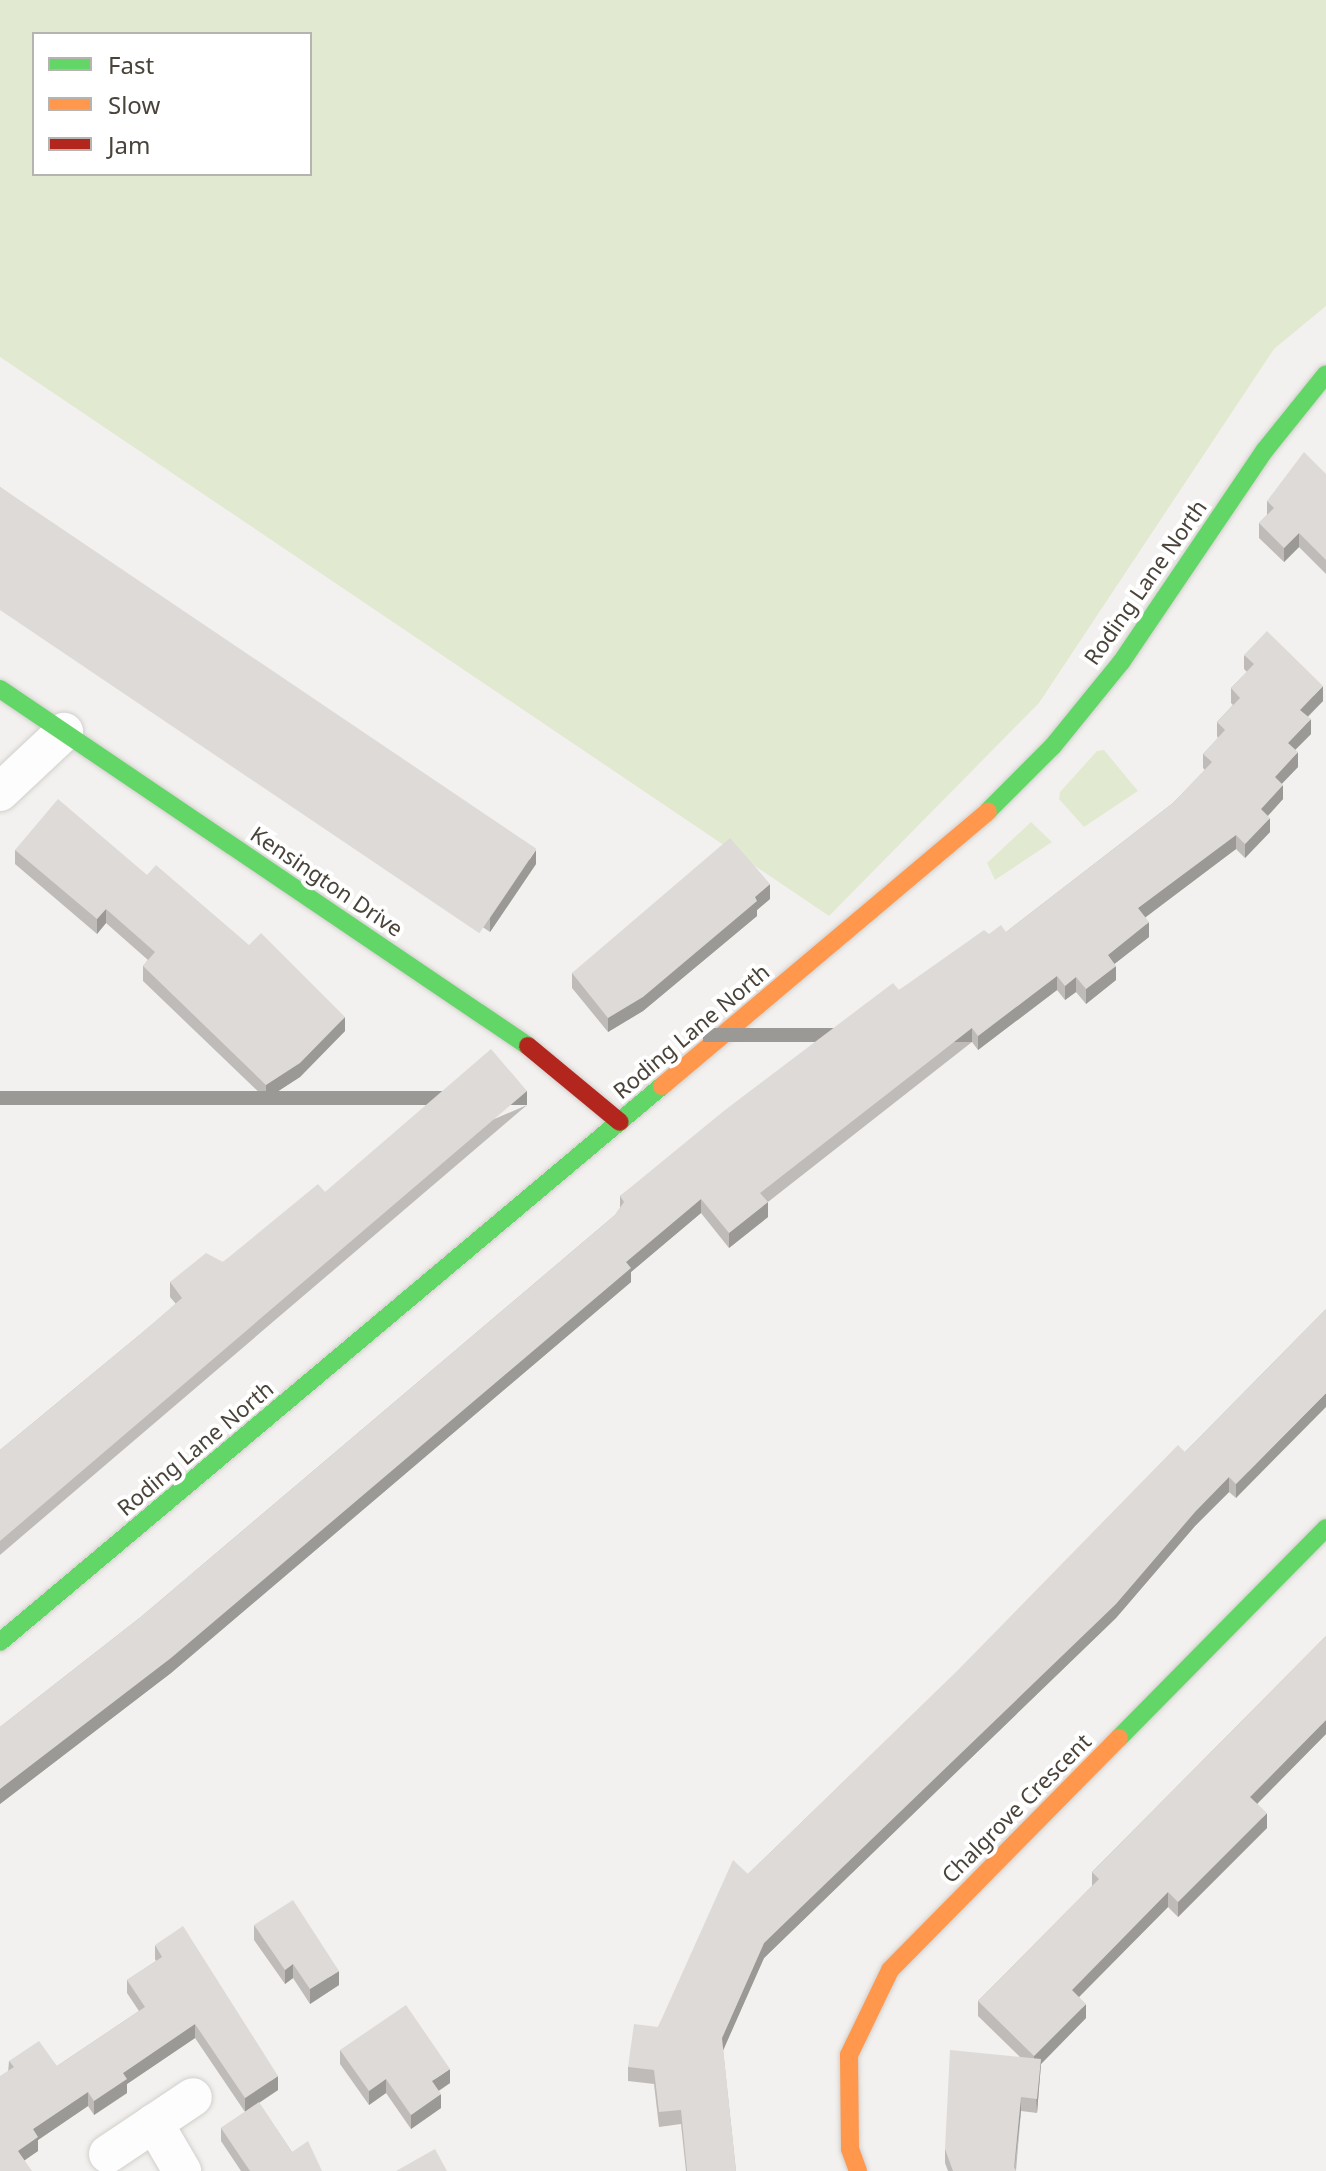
<!DOCTYPE html>
<style>
body{margin:0}
#map{position:relative;width:1326px;height:2171px;overflow:hidden;background:#f3f1ef;font-family:"Noto Sans",sans-serif}
div>[style]{position:absolute}
[style*='--x']{left:calc(var(--x)*1px);top:calc(var(--y)*1px);width:calc(var(--w)*1px);rotate:calc(var(--a)*1deg)}
.green>*{inset:0;background:#e1ead1}
.roads{filter:drop-shadow(0 0 2px #d1cfcc) drop-shadow(0 0 2px #d1cfcc)}
.street>*{height:38px;margin:-19px;padding:0 19px;transform-origin:19px;border-radius:19px;background:#fdfdfd}
.fast>*{height:18px;margin:-9px;padding:0 9px;transform-origin:9px;border-radius:9px;background:#63d668}
.slow>*{height:18px;margin:-9px;padding:0 9px;transform-origin:9px;border-radius:9px;background:#ff974d}
.jam>*{height:18px;margin:-9px;padding:0 9px;transform-origin:9px;border-radius:9px;background:#b3261e}
.wall>*{inset:0;background:#bebbb9}
.shaded-wall>*{inset:0;background:#9b9996;transform-origin:0 0}
.building>*{inset:0;background:#dddad7;transform-origin:0 0}
span{translate:-50% -50%;white-space:nowrap;text-align:center;line-height:1.15;-webkit-text-stroke:8px #fff;paint-order:stroke}
.street-label{font-size:22px;color:#49433a}
.legend{position:absolute;left:32px;top:32px;width:280px;height:144px;box-sizing:border-box;background:#fff;border:2px solid #b6b4b0;margin:0;padding:10px 14px;list-style:none;font-size:24px;color:#49433a}
.legend li{display:flex;align-items:center;gap:16px;height:40px}
.legend b{width:40px;border:2px solid #b6b4b0}
</style>
<div id="map">
<div class="green">
<div style="clip-path:polygon(evenodd,0 0,1326px 0,1326px 306px,1274px 349px,1039px 703px,829px 916px,0 357px,0 0,34px 34px,310px 34px,310px 174px,34px 174px,34px 34px)"></div>
<div style="clip-path:polygon(1104px 750px,1138px 791px,1084px 827px,1059px 799px,1060px 792px,1097px 751px)"></div>
<div style="clip-path:polygon(1031px 822px,1052px 842px,995px 880px,987px 863px)"></div>
</div>
<div class="roads">
<div class="street">
<div style="--x:0;--y:792;--w:88;--a:-43.2"></div>
<div style="--x:154;--y:2123;--w:56;--a:59.7"></div>
<div style="--x:108;--y:2154;--w:102;--a:-33.8"></div>
</div>
<div class="fast">
<div style="--x:0;--y:689;--w:637;--a:34.06"></div>
<div style="--x:988;--y:811;--w:92;--a:-45"></div>
<div style="--x:1053;--y:746;--w:109;--a:-50.9"></div>
<div style="--x:1122;--y:661;--w:255;--a:-55.9"></div>
<div style="--x:1265;--y:450;--w:97;--a:-51.2"></div>
<div style="--x:0;--y:1642;--w:865;--a:-40.03"></div>
<div style="--x:1119;--y:1738;--w:295;--a:-45.4"></div>
</div>
<div class="slow">
<div style="--x:662;--y:1086;--w:426;--a:-40.1"></div>
<div style="--x:858;--y:2171;--w:23;--a:-110"></div>
<div style="--x:850;--y:2149;--w:94;--a:-90.6"></div>
<div style="--x:849;--y:2055;--w:94;--a:-64.2"></div>
<div style="--x:890;--y:1970;--w:326;--a:-45.4"></div>
</div>
<div class="jam">
<div style="--x:528;--y:1046;--w:119;--a:39.6"></div>
</div>
</div>
<div class="wall">
<div style="clip-path:polygon(1326px 474px,1326px 574px,1299px 547px,1284px 562px,1259px 538px,1259px 523px,1267px 515px,1267px 501px)"></div>
<div style="clip-path:polygon(0 487px,536px 864px,490px 932px,0 603px)"></div>
<div style="clip-path:polygon(1244px 655px,1323px 701px,1308px 717px,1311px 734px,1295px 750px,1298px 767px,1282px 783px,1283px 799px,1268px 816px,1270px 832px,1245px 858px,1236px 849px,1145px 917px,1149px 937px,1114px 964px,1116px 980px,1086px 1004px,1076px 992px,1065px 1000px,1057px 990px,978px 1050px,972px 1042px,768px 1202px,768px 1217px,729px 1248px,701px 1213px,631px 1272px,631px 1282px,171px 1673px,0 1804px,0 1727px,142px 1616px,615px 1215px,620px 1208px,620px 1196px,899px 990px,989px 934px,1006px 932px,1173px 803px,1205px 770px,1203px 768px,1203px 754px,1218px 738px,1217px 736px,1217px 722px,1233px 705px,1231px 703px,1231px 688px,1247px 672px,1244px 669px)"></div>
<div style="clip-path:polygon(15px 850px,147px 875px,345px 1031px,300px 1077px,266px 1099px,143px 981px,143px 966px,148px 960px,106px 923px,97px 934px,15px 864px)"></div>
<div style="clip-path:polygon(770px 899px,757px 910px,757px 916px,643px 1011px,608px 1032px,572px 988px,572px 973px)"></div>
<div style="clip-path:polygon(527px 1105px,0 1555px,0 1450px,143px 1332px,176px 1304px,170px 1297px,170px 1282px,223px 1262px,325px 1192px)"></div>
<div style="clip-path:polygon(1326px 1309px,1236px 1498px,1229px 1492px,1195px 1526px,1116px 1618px,764px 1958px,723px 2050px,736px 2171px,686px 2171px,681px 2124px,659px 2127px,654px 2084px,628px 2081px,628px 2067px,658px 2027px,748px 1874px,1185px 1452px)"></div>
<div style="clip-path:polygon(1326px 1636px,1326px 1734px,1257px 1804px,1267px 1828px,1178px 1917px,1168px 1907px,1079px 1997px,1086px 2018px,1041px 2064px,1037px 2113px,1021px 2111px,1016px 2171px,948px 2171px,945px 2163px,945px 2149px,1020px 2057px,978px 2016px,978px 2001px,1092px 1886px,1092px 1872px)"></div>
<div style="clip-path:polygon(254px 1925px,339px 1985px,310px 2004px,293px 1978px,285px 1984px,254px 1940px)"></div>
<div style="clip-path:polygon(155px 1945px,278px 2090px,259px 2103px,292px 2152px,322px 2171px,241px 2171px,221px 2141px,221px 2128px,245px 2112px,195px 2038px,127px 2084px,127px 2093px,94px 2115px,88px 2106px,38px 2140px,38px 2151px,24px 2160px,0 2171px,9px 2061px,57px 2066px,139px 2011px,127px 1993px,127px 1980px,156px 1961px,155px 1959px)"></div>
<div style="clip-path:polygon(340px 2050px,450px 2083px,439px 2091px,441px 2108px,411px 2129px,386px 2093px,369px 2105px,340px 2064px)"></div>
</div>
<div class="shaded-wall">
<div style="clip-path:polygon(1299px 533px,1299px 547px,1284px 562px,1284px 548px)"></div>
<div style="clip-path:polygon(1323px 686px,1323px 701px,1300px 724px,1300px 710px)"></div>
<div style="clip-path:polygon(1311px 719px,1311px 734px,1288px 757px,1288px 743px)"></div>
<div style="clip-path:polygon(1298px 752px,1298px 767px,1275px 791px,1275px 777px)"></div>
<div style="clip-path:polygon(1283px 785px,1283px 799px,1261px 823px,1261px 809px)"></div>
<div style="clip-path:polygon(1270px 818px,1270px 832px,1245px 858px,1245px 844px)"></div>
<div style="clip-path:polygon(1236px 835px,1236px 849px,1138px 923px,1138px 908px)"></div>
<div style="clip-path:polygon(536px 850px,536px 864px,490px 932px,490px 918px)"></div>
<div style="clip-path:polygon(770px 884px,770px 899px,757px 910px,757px 916px,643px 1011px,608px 1032px,608px 1018px)"></div>
<div style="clip-path:polygon(106px 909px,106px 923px,97px 934px,97px 919px)"></div>
<div style="clip-path:polygon(1149px 922px,1149px 937px,1108px 969px,1108px 955px)"></div>
<div style="clip-path:polygon(1116px 966px,1116px 980px,1086px 1004px,1086px 989px)"></div>
<div style="clip-path:polygon(1057px 976px,1057px 990px,978px 1050px,978px 1036px)"></div>
<div style="clip-path:polygon(1076px 977px,1076px 992px,1065px 1000px,1065px 986px)"></div>
<div style="clip-path:polygon(345px 1017px,345px 1031px,300px 1077px,266px 1099px,266px 1085px)"></div>
<div style="left:972px;top:1028px;width:14px;height:269px;rotate:90deg"></div>
<div style="left:527px;top:1091px;width:14px;height:693px;rotate:90deg"></div>
<div style="clip-path:polygon(701px 1199px,701px 1213px,631px 1272px,631px 1282px,171px 1673px,0 1804px,0 1789px)"></div>
<div style="clip-path:polygon(768px 1202px,768px 1217px,729px 1248px,729px 1233px)"></div>
<div style="clip-path:polygon(1326px 1393px,1326px 1407px,1236px 1498px,1236px 1484px)"></div>
<div style="clip-path:polygon(1229px 1477px,1229px 1492px,1195px 1526px,1116px 1618px,764px 1958px,722px 2053px,722px 2038px,764px 1943px)"></div>
<div style="clip-path:polygon(1326px 1720px,1326px 1734px,1250px 1811px,1250px 1797px)"></div>
<div style="clip-path:polygon(1267px 1813px,1267px 1828px,1178px 1917px,1178px 1902px)"></div>
<div style="clip-path:polygon(1168px 1892px,1168px 1907px,1072px 2004px,1072px 1990px)"></div>
<div style="clip-path:polygon(293px 1964px,293px 1978px,285px 1984px,285px 1970px)"></div>
<div style="clip-path:polygon(339px 1971px,339px 1985px,310px 2004px,310px 1989px)"></div>
<div style="clip-path:polygon(1086px 2004px,1086px 2018px,1041px 2064px,1037px 2113px,1034px 2056px)"></div>
<div style="clip-path:polygon(195px 2024px,195px 2038px,127px 2084px,127px 2093px,94px 2115px,94px 2101px,123px 2073px)"></div>
<div style="clip-path:polygon(450px 2069px,450px 2083px,432px 2095px,432px 2081px)"></div>
<div style="clip-path:polygon(278px 2076px,278px 2090px,245px 2112px,245px 2098px)"></div>
<div style="clip-path:polygon(386px 2079px,386px 2093px,369px 2105px,369px 2091px)"></div>
<div style="clip-path:polygon(88px 2092px,88px 2106px,38px 2140px,38px 2151px,18px 2165px,18px 2151px,33px 2129px)"></div>
<div style="clip-path:polygon(441px 2094px,441px 2108px,411px 2129px,411px 2115px)"></div>
<div style="clip-path:polygon(1021px 2097px,1021px 2111px,1014px 2171px)"></div>
</div>
<div class="building">
<div style="clip-path:polygon(1304px 452px,1326px 474px,1326px 560px,1299px 533px,1284px 548px,1259px 523px,1274px 508px,1267px 501px)"></div>
<div style="left:0;top:487px;width:647px;height:102px;rotate:34deg"></div>
<div style="clip-path:polygon(1267px 631px,1323px 686px,1300px 710px,1311px 719px,1288px 743px,1298px 752px,1275px 777px,1283px 785px,1261px 809px,1270px 818px,1245px 844px,1236px 835px,1138px 908px,1149px 922px,1108px 955px,1116px 966px,1086px 989px,1076px 977px,1065px 986px,1057px 976px,978px 1036px,972px 1028px,760px 1193px,768px 1202px,729px 1233px,701px 1199px,626px 1262px,631px 1268px,171px 1658px,0 1789px,0 1727px,142px 1616px,615px 1215px,624px 1202px,620px 1196px,725px 1110px,893px 983px,899px 990px,984px 930px,989px 934px,1001px 925px,1006px 932px,1173px 803px,1212px 762px,1203px 754px,1225px 730px,1217px 722px,1240px 698px,1231px 688px,1254px 664px,1244px 655px)"></div>
<div style="clip-path:polygon(58px 799px,147px 875px,156px 865px,249px 945px,261px 933px,345px 1017px,300px 1063px,266px 1085px,143px 966px,155px 952px,106px 909px,97px 919px,15px 850px)"></div>
<div style="clip-path:polygon(730px 838px,770px 884px,755px 897px,757px 901px,643px 997px,608px 1018px,572px 973px)"></div>
<div style="clip-path:polygon(491px 1049px,527px 1091px,0 1541px,0 1450px,143px 1332px,182px 1298px,170px 1282px,206px 1253px,223px 1262px,318px 1184px,325px 1192px)"></div>
<div style="clip-path:polygon(1326px 1309px,1326px 1393px,1236px 1484px,1229px 1477px,1195px 1512px,1116px 1604px,764px 1943px,722px 2038px,736px 2171px,687px 2171px,681px 2110px,659px 2112px,654px 2070px,628px 2067px,634px 2024px,658px 2027px,733px 1860px,748px 1874px,958px 1670px,1178px 1445px,1185px 1452px)"></div>
<div style="clip-path:polygon(1326px 1636px,1326px 1720px,1250px 1797px,1267px 1813px,1178px 1902px,1168px 1892px,1072px 1990px,1086px 2004px,1034px 2056px,978px 2001px,1099px 1879px,1092px 1872px)"></div>
<div style="clip-path:polygon(293px 1900px,339px 1971px,310px 1989px,293px 1964px,285px 1970px,254px 1925px)"></div>
<div style="clip-path:polygon(183px 1926px,278px 2076px,245px 2098px,195px 2024px,123px 2073px,127px 2079px,94px 2101px,88px 2092px,33px 2129px,38px 2137px,18px 2151px,32px 2171px,0 2171px,0 2076px,14px 2067px,9px 2061px,39px 2041px,57px 2066px,145px 2007px,127px 1980px,162px 1957px,155px 1945px)"></div>
<div style="clip-path:polygon(406px 2005px,450px 2069px,432px 2081px,441px 2094px,411px 2115px,386px 2079px,369px 2091px,340px 2050px)"></div>
<div style="clip-path:polygon(950px 2050px,1041px 2059px,1037px 2099px,1021px 2097px,1014px 2167px,1016px 2171px,953px 2171px,945px 2149px)"></div>
<div style="clip-path:polygon(259px 2102px,292px 2152px,308px 2141px,322px 2171px,250px 2171px,221px 2128px)"></div>
<div style="clip-path:polygon(435px 2149px,447px 2171px,396px 2171px)"></div>
</div>
<div class="street-label">
<span style="left:1145px;top:582px;rotate:-55deg">Roding Lane North</span>
<span style="left:327px;top:881px;rotate:34deg">Kensington Drive</span>
<span style="left:691px;top:1031px;rotate:-40deg">Roding Lane North</span>
<span style="left:195px;top:1448px;rotate:-40deg">Roding Lane North</span>
<span style="left:1016px;top:1808px;rotate:-45deg">Chalgrove Crescent</span>
</div>
<ul class="legend">
<li><b style="height:10px;background:#63d668"></b>Fast</li>
<li><b style="height:10px;background:#ff974d"></b>Slow</li>
<li><b style="height:10px;background:#b3261e"></b>Jam</li>
</ul>
</div>
